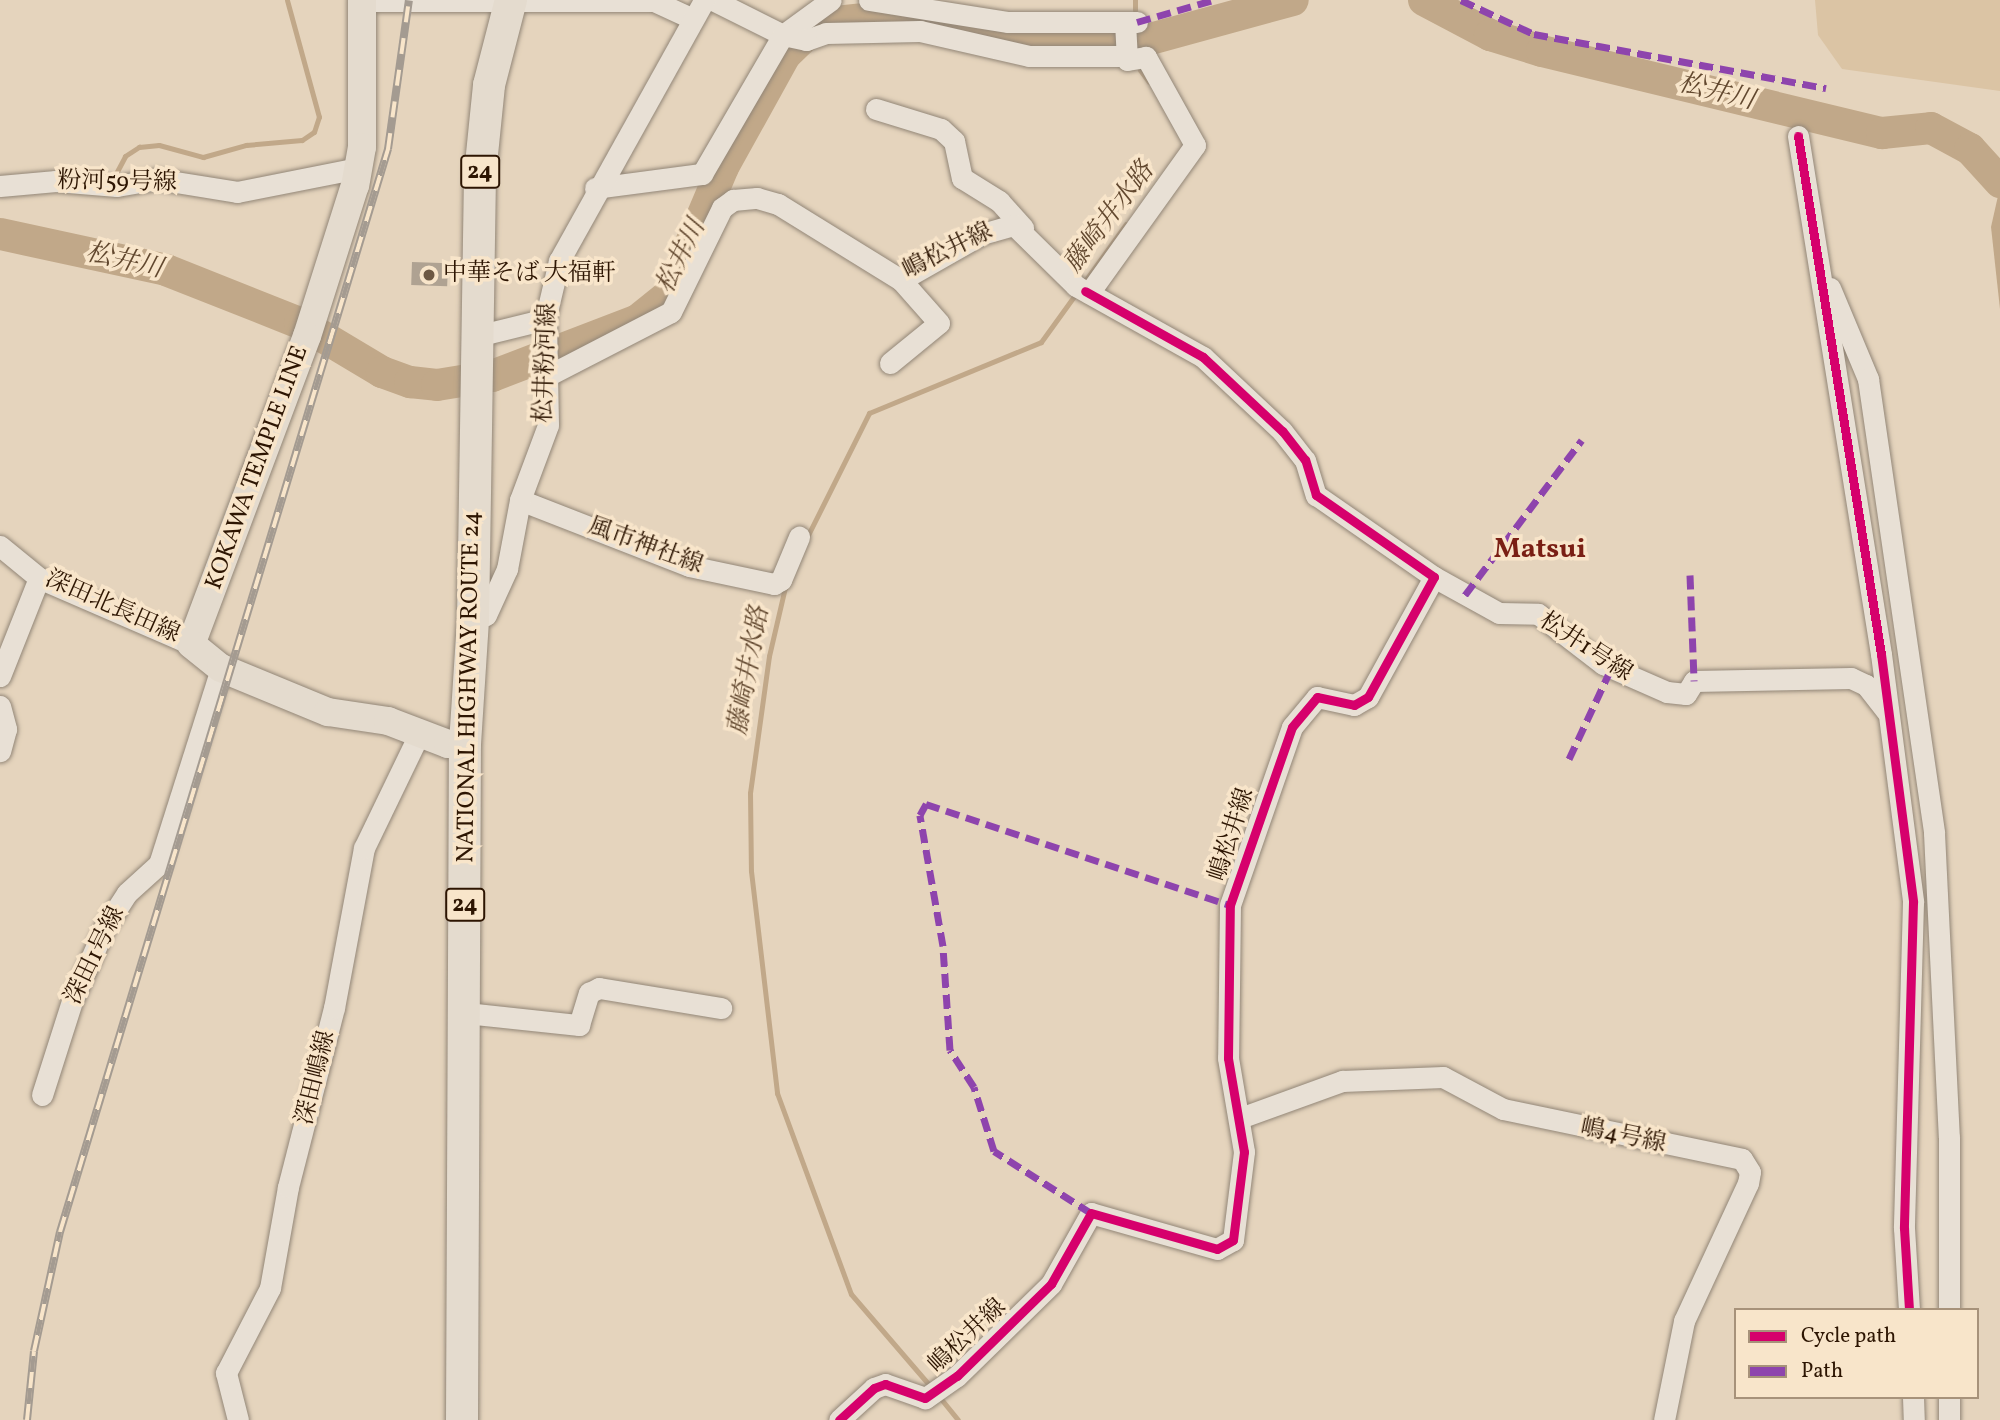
<!DOCTYPE html>
<meta charset="utf-8">
<style>
body{margin:0}
#map{position:relative;width:2000px;height:1420px;overflow:hidden;background:#e5d4bd;font-family:Vollkorn,"Noto Serif JP",serif}
div>[style]{position:absolute}
[style*='--x']{left:calc(var(--x)*1px);top:calc(var(--y)*1px);width:calc(var(--w)*1px);rotate:calc(var(--a)*1deg)}
.green>*{inset:0;background:#dbc4a4}
.water>*{inset:0;background:#c1a889}
.stream>*{height:5px;margin:-2.5px;padding:0 2.5px;transform-origin:2.5px;border-radius:2.5px;background:#c1a889}
.river>*{height:32px;margin:-16px;padding:0 16px;transform-origin:16px;border-radius:16px;background:#c1a889}
.building>*{inset:0;background:#afa292;transform-origin:0 0}
.roads{filter:drop-shadow(0 0 2px #928677) drop-shadow(0 0 2px #928677)}
.minor>*{height:21px;margin:-10.5px;padding:0 10.5px;transform-origin:10.5px;border-radius:10.5px;background:#e8e0d5}
.major>*{height:28px;margin:-14px;padding:0 14px;transform-origin:14px;border-radius:14px;background:#e4dbce}
.highway>*{height:32px;margin:-16px;padding:0 16px;transform-origin:16px;border-radius:16px;background:#e4dbce}
.rail>*{height:8px;margin-top:-4px;transform-origin:0;background:repeating-linear-gradient(90deg,#f8e5ca 0 16px,#a49b91 0 32px);box-sizing:border-box;border-block:2px solid #a49b91}
.quiet>*{height:7px;margin-top:-3.5px;transform-origin:0;background:repeating-linear-gradient(90deg,#8e44ad 0 14px,transparent 0 21px)}
.cycleway>*{height:9px;margin:-4.5px;padding:0 4.5px;transform-origin:4.5px;border-radius:4.5px;background:#d6006c}
.dots>*{width:19px;height:19px;translate:-50% -50%;box-sizing:border-box;border:4px solid #f8e5ca;border-radius:50%}
span{translate:-50% -50%;white-space:nowrap;text-align:center;line-height:1.15;-webkit-text-stroke:7px #f8e5ca;paint-order:stroke}
.shield-label span{padding:2px 5px;background:#f8e5ca;border:2px solid;border-radius:5px;-webkit-text-stroke-width:0}
.shield-label{font-size:23px;color:#2d1502;font-weight:700}
.street-label{font-size:24px;color:#2d1502}
.poi-label{font-size:24px;color:#2d1502}
.left{translate:0 -50%;text-align:left}
.water-label{font-size:26px;color:#62482f;font-style:italic}
.quarter-label{font-size:28px;color:#7a1f14;font-weight:700}
.legend{position:absolute;left:1734px;top:1308px;width:245px;height:91px;box-sizing:border-box;background:#f8e5ca;border:2px solid #a7927a;margin:0;padding:9px 12px;list-style:none;font-size:21px;color:#2d1502}
.legend li{display:flex;align-items:center;gap:14px;height:35px}
.legend b{width:35px;border:2px solid #a7927a}
</style>
<div id="map">
<div class="green">
<div style="clip-path:polygon(1815px 0,2000px 0,2000px 91px,1842px 69px,1818px 35px)"></div>
</div>
<div class="water">
<div style="clip-path:polygon(2000px 187px,2000px 309px,1991px 227px)"></div>
</div>
<div class="stream">
<div style="--x:1135;--y:0;--w:10;--a:90"></div>
<div style="--x:1140;--y:70;--w:15;--a:53"></div>
<div style="--x:113;--y:179;--w:26;--a:-62"></div>
<div style="--x:125;--y:156;--w:17;--a:-33"></div>
<div style="--x:139;--y:147;--w:20;--a:-6"></div>
<div style="--x:159;--y:145;--w:46;--a:15.3"></div>
<div style="--x:203;--y:157;--w:45;--a:-15.6"></div>
<div style="--x:246;--y:145;--w:56;--a:-5.1"></div>
<div style="--x:302;--y:140;--w:14;--a:-34"></div>
<div style="--x:314;--y:132;--w:16;--a:-72"></div>
<div style="--x:319;--y:117;--w:121;--a:-105.3"></div>
<div style="--x:1085;--y:281;--w:70;--a:-54.3"></div>
<div style="--x:806;--y:539;--w:141;--a:-63.4"></div>
<div style="--x:869;--y:413;--w:186;--a:-22.4"></div>
<div style="--x:1041;--y:342;--w:62;--a:-54.2"></div>
<div style="--x:786;--y:583;--w:75;--a:103.1"></div>
<div style="--x:769;--y:656;--w:138;--a:97.9"></div>
<div style="--x:750;--y:793;--w:78;--a:89.3"></div>
<div style="--x:751;--y:871;--w:224;--a:83.3"></div>
<div style="--x:777;--y:1093;--w:214;--a:69.8"></div>
<div style="--x:851;--y:1294;--w:123;--a:49.3"></div>
<div style="--x:937;--y:1394;--w:33;--a:51"></div>
</div>
<div class="river">
<div style="--x:1424;--y:0;--w:75;--a:27.9"></div>
<div style="--x:1490;--y:35;--w:54;--a:17.1"></div>
<div style="--x:1542;--y:51;--w:350;--a:13.6"></div>
<div style="--x:1882;--y:133;--w:49;--a:-5.8"></div>
<div style="--x:1931;--y:128;--w:44;--a:28.3"></div>
<div style="--x:1970;--y:149;--w:45;--a:47.7"></div>
<div style="--x:0;--y:234;--w:170;--a:12.2"></div>
<div style="--x:166;--y:270;--w:144;--a:21.6"></div>
<div style="--x:300;--y:323;--w:96;--a:30.9"></div>
<div style="--x:382;--y:372;--w:30;--a:20"></div>
<div style="--x:410;--y:382;--w:27;--a:6"></div>
<div style="--x:437;--y:385;--w:56;--a:-9.3"></div>
<div style="--x:492;--y:376;--w:156;--a:-21"></div>
<div style="--x:638;--y:320;--w:40;--a:-39"></div>
<div style="--x:669;--y:295;--w:139;--a:-67.1"></div>
<div style="--x:723;--y:167;--w:128;--a:-61"></div>
<div style="--x:785;--y:55;--w:45;--a:-44.1"></div>
<div style="--x:817;--y:24;--w:64;--a:-6.2"></div>
<div style="--x:881;--y:17;--w:157;--a:9.5"></div>
<div style="--x:1036;--y:43;--w:85;--a:2.7"></div>
<div style="--x:1121;--y:47;--w:178;--a:-15.3"></div>
</div>
<div class="building">
<div style="left:412px;top:262px;width:36px;height:23px;rotate:2deg"></div>
</div>
<div class="roads">
<div class="minor">
<div style="--x:713;--y:0;--w:78;--a:26.6"></div>
<div style="--x:783;--y:35;--w:59;--a:-36.1"></div>
<div style="--x:869;--y:0;--w:141;--a:9"></div>
<div style="--x:1008;--y:22;--w:129;--a:0"></div>
<div style="--x:362;--y:1;--w:292;--a:0"></div>
<div style="--x:654;--y:1;--w:43;--a:24.8"></div>
<div style="--x:876;--y:109;--w:68;--a:17.1"></div>
<div style="--x:941;--y:129;--w:18;--a:43"></div>
<div style="--x:954;--y:141;--w:38;--a:78"></div>
<div style="--x:962;--y:178;--w:44;--a:31.9"></div>
<div style="--x:999;--y:201;--w:36;--a:48"></div>
<div style="--x:1798;--y:136;--w:525;--a:80.9"></div>
<div style="--x:1881;--y:654;--w:250;--a:82.6"></div>
<div style="--x:1913;--y:902;--w:326;--a:91.6"></div>
<div style="--x:1904;--y:1228;--w:82;--a:86.5"></div>
<div style="--x:0;--y:186;--w:56;--a:-5.1"></div>
<div style="--x:56;--y:181;--w:61;--a:4.7"></div>
<div style="--x:117;--y:186;--w:41;--a:-9.9"></div>
<div style="--x:157;--y:179;--w:81;--a:9.2"></div>
<div style="--x:237;--y:192;--w:123;--a:-11.2"></div>
<div style="--x:595;--y:188;--w:108;--a:-7.5"></div>
<div style="--x:702;--y:174;--w:161;--a:-59.8"></div>
<div style="--x:783;--y:35;--w:24;--a:12"></div>
<div style="--x:806;--y:40;--w:21;--a:-19"></div>
<div style="--x:826;--y:33;--w:94;--a:-1.2"></div>
<div style="--x:920;--y:31;--w:112;--a:12.9"></div>
<div style="--x:1029;--y:56;--w:98;--a:0"></div>
<div style="--x:1830;--y:288;--w:99;--a:67.3"></div>
<div style="--x:1868;--y:379;--w:459;--a:81.7"></div>
<div style="--x:1934;--y:833;--w:304;--a:87.2"></div>
<div style="--x:1949;--y:1137;--w:173;--a:90"></div>
<div style="--x:1089;--y:293;--w:182;--a:-54.4"></div>
<div style="--x:1195;--y:145;--w:101;--a:-119.1"></div>
<div style="--x:1146;--y:57;--w:19;--a:171"></div>
<div style="--x:1127;--y:60;--w:38;--a:-93"></div>
<div style="--x:477;--y:336;--w:71;--a:-13.8"></div>
<div style="--x:890;--y:363;--w:63;--a:-39.2"></div>
<div style="--x:939;--y:323;--w:57;--a:-131.5"></div>
<div style="--x:549;--y:375;--w:137;--a:-27.3"></div>
<div style="--x:671;--y:312;--w:116;--a:-63.9"></div>
<div style="--x:722;--y:208;--w:14;--a:-36"></div>
<div style="--x:733;--y:200;--w:24;--a:-5"></div>
<div style="--x:757;--y:198;--w:22;--a:16"></div>
<div style="--x:778;--y:204;--w:145;--a:31.7"></div>
<div style="--x:901;--y:280;--w:93;--a:-29.6"></div>
<div style="--x:982;--y:234;--w:33;--a:-16"></div>
<div style="--x:1014;--y:225;--w:87;--a:44.5"></div>
<div style="--x:1076;--y:286;--w:145;--a:29.2"></div>
<div style="--x:1203;--y:357;--w:108;--a:43.1"></div>
<div style="--x:1282;--y:431;--w:37;--a:52"></div>
<div style="--x:1305;--y:460;--w:37;--a:73"></div>
<div style="--x:1316;--y:495;--w:144;--a:34.8"></div>
<div style="--x:1434;--y:577;--w:137;--a:118.8"></div>
<div style="--x:1368;--y:697;--w:16;--a:150"></div>
<div style="--x:1354;--y:705;--w:38;--a:-168"></div>
<div style="--x:1317;--y:697;--w:39;--a:130"></div>
<div style="--x:1292;--y:727;--w:188;--a:109.2"></div>
<div style="--x:1230;--y:905;--w:153;--a:90.7"></div>
<div style="--x:1228;--y:1058;--w:95;--a:80.3"></div>
<div style="--x:1244;--y:1152;--w:89;--a:97.1"></div>
<div style="--x:1233;--y:1240;--w:18;--a:151"></div>
<div style="--x:1217;--y:1249;--w:131;--a:-164.1"></div>
<div style="--x:1091;--y:1213;--w:81;--a:119.4"></div>
<div style="--x:1051;--y:1284;--w:132;--a:135.6"></div>
<div style="--x:957;--y:1376;--w:39;--a:145"></div>
<div style="--x:925;--y:1398;--w:42;--a:-160.7"></div>
<div style="--x:885;--y:1384;--w:12;--a:160"></div>
<div style="--x:874;--y:1388;--w:47;--a:137.6"></div>
<div style="--x:520;--y:500;--w:181;--a:21.3"></div>
<div style="--x:689;--y:566;--w:87;--a:12"></div>
<div style="--x:774;--y:584;--w:8;--a:-30"></div>
<div style="--x:781;--y:580;--w:47;--a:-67.3"></div>
<div style="--x:0;--y:546;--w:50;--a:39.4"></div>
<div style="--x:39;--y:578;--w:166;--a:23.5"></div>
<div style="--x:1434;--y:577;--w:74;--a:29"></div>
<div style="--x:1499;--y:613;--w:39;--a:1"></div>
<div style="--x:1538;--y:614;--w:82;--a:37.6"></div>
<div style="--x:1603;--y:664;--w:70;--a:23.6"></div>
<div style="--x:1667;--y:692;--w:19;--a:6"></div>
<div style="--x:1686;--y:694;--w:15;--a:-58"></div>
<div style="--x:1694;--y:681;--w:157;--a:-1.1"></div>
<div style="--x:1851;--y:678;--w:17;--a:25"></div>
<div style="--x:1866;--y:685;--w:34;--a:52"></div>
<div style="--x:473;--y:621;--w:14;--a:-25"></div>
<div style="--x:486;--y:615;--w:51;--a:-65.5"></div>
<div style="--x:507;--y:569;--w:70;--a:-79.3"></div>
<div style="--x:520;--y:500;--w:80;--a:-69.5"></div>
<div style="--x:548;--y:425;--w:109;--a:-91.1"></div>
<div style="--x:546;--y:316;--w:57;--a:-76.7"></div>
<div style="--x:559;--y:261;--w:299;--a:-60.9"></div>
<div style="--x:0;--y:676;--w:105;--a:-68.3"></div>
<div style="--x:0;--y:706;--w:24;--a:75"></div>
<div style="--x:6;--y:729;--w:23;--a:105"></div>
<div style="--x:466;--y:1013;--w:114;--a:6.1"></div>
<div style="--x:579;--y:1025;--w:34;--a:-73"></div>
<div style="--x:589;--y:993;--w:11;--a:-27"></div>
<div style="--x:599;--y:988;--w:124;--a:9.3"></div>
<div style="--x:42;--y:1095;--w:99;--a:-72.3"></div>
<div style="--x:72;--y:1001;--w:81;--a:-66"></div>
<div style="--x:105;--y:927;--w:40;--a:-57.1"></div>
<div style="--x:127;--y:893;--w:43;--a:-42.2"></div>
<div style="--x:159;--y:864;--w:206;--a:-72.4"></div>
<div style="--x:1240;--y:1118;--w:109;--a:-19.9"></div>
<div style="--x:1342;--y:1081;--w:101;--a:-2.3"></div>
<div style="--x:1443;--y:1077;--w:68;--a:28.1"></div>
<div style="--x:1503;--y:1109;--w:244;--a:11.8"></div>
<div style="--x:1742;--y:1159;--w:15;--a:58"></div>
<div style="--x:1750;--y:1172;--w:11;--a:100"></div>
<div style="--x:1748;--y:1183;--w:152;--a:114.9"></div>
<div style="--x:1684;--y:1321;--w:101;--a:101.4"></div>
<div style="--x:1913;--y:1397;--w:23;--a:88"></div>
<div style="--x:1949;--y:1397;--w:23;--a:90"></div>
<div style="--x:238;--y:1420;--w:49;--a:-104.3"></div>
<div style="--x:226;--y:1373;--w:96;--a:-62.6"></div>
<div style="--x:270;--y:1288;--w:103;--a:-79.9"></div>
<div style="--x:288;--y:1187;--w:185;--a:-75.6"></div>
<div style="--x:334;--y:1008;--w:163;--a:-79.4"></div>
<div style="--x:364;--y:848;--w:127;--a:-64.2"></div>
</div>
<div class="major">
<div style="--x:362;--y:0;--w:147;--a:90"></div>
<div style="--x:362;--y:147;--w:39;--a:100"></div>
<div style="--x:355;--y:185;--w:158;--a:107.6"></div>
<div style="--x:307;--y:336;--w:329;--a:110.6"></div>
<div style="--x:191;--y:644;--w:38;--a:39"></div>
<div style="--x:221;--y:668;--w:116;--a:22.4"></div>
<div style="--x:328;--y:712;--w:61;--a:8.5"></div>
<div style="--x:388;--y:721;--w:64;--a:21"></div>
<div style="--x:448;--y:744;--w:17;--a:0"></div>
</div>
<div class="highway">
<div style="--x:462;--y:1420;--w:676;--a:-89.75"></div>
<div style="--x:465;--y:744;--w:123;--a:-86.3"></div>
<div style="--x:473;--y:621;--w:447;--a:-89.1"></div>
<div style="--x:480;--y:174;--w:89;--a:-84.2"></div>
<div style="--x:489;--y:85;--w:88;--a:-75.5"></div>
</div>
</div>
<div class="rail">
<div style="--x:27;--y:1420;--w:69;--a:-84.2"></div>
<div style="--x:34;--y:1351;--w:122;--a:-77.7"></div>
<div style="--x:60;--y:1232;--w:1132;--a:-73.15"></div>
<div style="--x:388;--y:149;--w:150;--a:-82"></div>
</div>
<div class="quiet">
<div style="--x:1461;--y:0;--w:81;--a:25"></div>
<div style="--x:1534;--y:34;--w:297;--a:10.5"></div>
<div style="--x:1137;--y:22;--w:79;--a:-16.1"></div>
<div style="--x:1690;--y:575;--w:106;--a:87.8"></div>
<div style="--x:1465;--y:595;--w:194;--a:-53"></div>
<div style="--x:1569;--y:759;--w:99;--a:-65"></div>
<div style="--x:1091;--y:1213;--w:115;--a:-147.4"></div>
<div style="--x:994;--y:1151;--w:67;--a:-107.4"></div>
<div style="--x:974;--y:1087;--w:44;--a:-123"></div>
<div style="--x:950;--y:1050;--w:104;--a:-93.9"></div>
<div style="--x:943;--y:946;--w:133;--a:-100"></div>
<div style="--x:920;--y:815;--w:13;--a:-61"></div>
<div style="--x:926;--y:804;--w:320;--a:18.4"></div>
</div>
<div class="cycleway">
<div style="--x:1798;--y:136;--w:525;--a:80.9"></div>
<div style="--x:1881;--y:654;--w:250;--a:82.6"></div>
<div style="--x:1913;--y:902;--w:326;--a:91.6"></div>
<div style="--x:1904;--y:1228;--w:82;--a:86.5"></div>
<div style="--x:839;--y:1420;--w:47;--a:-42.4"></div>
<div style="--x:874;--y:1388;--w:12;--a:-20"></div>
<div style="--x:885;--y:1384;--w:42;--a:19.3"></div>
<div style="--x:925;--y:1398;--w:39;--a:-35"></div>
<div style="--x:957;--y:1376;--w:132;--a:-44.4"></div>
<div style="--x:1051;--y:1284;--w:81;--a:-60.6"></div>
<div style="--x:1091;--y:1213;--w:131;--a:15.9"></div>
<div style="--x:1217;--y:1249;--w:18;--a:-29"></div>
<div style="--x:1233;--y:1240;--w:89;--a:-82.9"></div>
<div style="--x:1244;--y:1152;--w:95;--a:-99.7"></div>
<div style="--x:1228;--y:1058;--w:153;--a:-89.3"></div>
<div style="--x:1230;--y:905;--w:188;--a:-70.8"></div>
<div style="--x:1292;--y:727;--w:39;--a:-50"></div>
<div style="--x:1317;--y:697;--w:38;--a:12"></div>
<div style="--x:1354;--y:705;--w:16;--a:-30"></div>
<div style="--x:1368;--y:697;--w:137;--a:-61.2"></div>
<div style="--x:1434;--y:577;--w:144;--a:-145.2"></div>
<div style="--x:1316;--y:495;--w:37;--a:-107"></div>
<div style="--x:1305;--y:460;--w:37;--a:-128"></div>
<div style="--x:1282;--y:431;--w:108;--a:-136.9"></div>
<div style="--x:1203;--y:357;--w:135;--a:-150.8"></div>
</div>
<div class="dots">
<div style="left:429px;top:275px;background:#6d5843"></div>
</div>
<div class="shield-label">
<span style="left:480px;top:172px">24</span>
<span style="left:465px;top:905px">24</span>
</div>
<div class="street-label">
<span style="left:117px;top:183px;rotate:1deg">粉河59号線</span>
<span style="left:948px;top:252px;rotate:-26deg">嶋松井線</span>
<span style="left:547px;top:363px;rotate:-88deg">松井粉河線</span>
<span style="left:258px;top:468px;rotate:-70deg">KOKAWA TEMPLE LINE</span>
<span style="left:645px;top:547px;rotate:20deg">風市神社線</span>
<span style="left:112px;top:608px;rotate:24deg">深田北長田線</span>
<span style="left:1585px;top:648px;rotate:33deg">松井1号線</span>
<span style="left:470px;top:687px;rotate:-89deg">NATIONAL HIGHWAY ROUTE 24</span>
<span style="left:1233px;top:835px;rotate:-72deg">嶋松井線</span>
<span style="left:96px;top:956px;rotate:-64deg">深田1号線</span>
<span style="left:317px;top:1078px;rotate:-76deg">深田嶋線</span>
<span style="left:1623px;top:1137px;rotate:12deg">嶋4号線</span>
<span style="left:968px;top:1337px;rotate:-43deg">嶋松井線</span>
</div>
<div class="poi-label">
<span class="left" style="left:443px;top:275px">中華そば 大福軒</span>
</div>
<div class="water-label">
<span style="left:1716px;top:93px;rotate:14deg">松井川</span>
<span style="left:1110px;top:218px;rotate:-53deg">藤崎井水路</span>
<span style="left:682px;top:257px;rotate:-64deg">松井川</span>
<span style="left:124px;top:262px;rotate:13deg">松井川</span>
<span style="left:750px;top:671px;rotate:-80deg">藤崎井水路</span>
</div>
<div class="quarter-label">
<span style="left:1540px;top:550px">Matsui</span>
</div>
<ul class="legend">
<li><b style="height:9px;background:#d6006c"></b>Cycle path</li>
<li><b style="height:9px;background:#8e44ad"></b>Path</li>
</ul>
</div>
